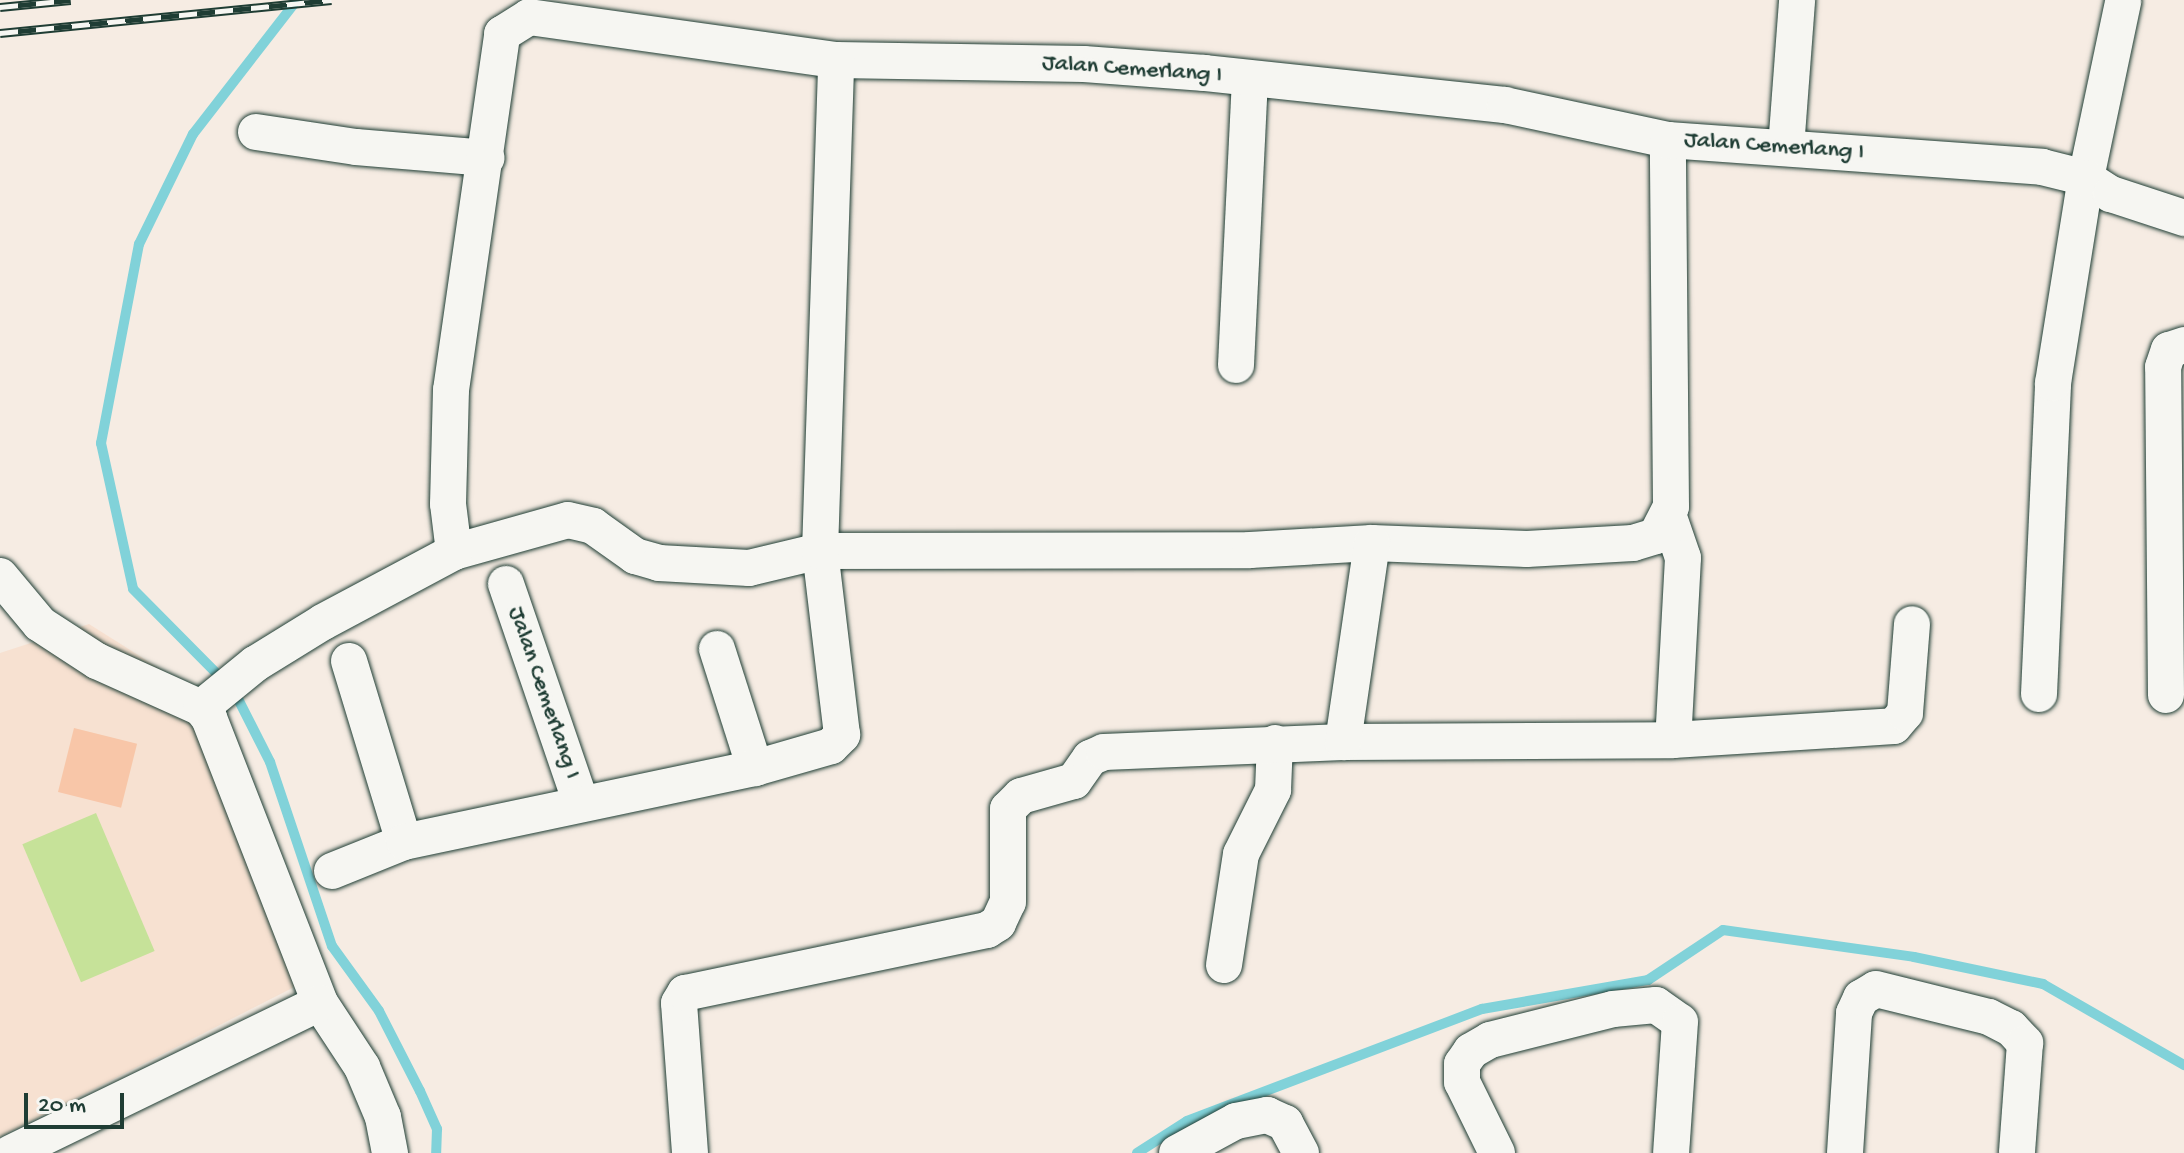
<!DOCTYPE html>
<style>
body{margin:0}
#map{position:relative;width:2184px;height:1153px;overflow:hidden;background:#f6ece3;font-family:"Gochi Hand",sans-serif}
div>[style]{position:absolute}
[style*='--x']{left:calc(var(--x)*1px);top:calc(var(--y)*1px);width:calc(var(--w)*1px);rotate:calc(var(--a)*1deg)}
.built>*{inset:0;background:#f7e1d1}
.green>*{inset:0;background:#c6e299;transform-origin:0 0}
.stream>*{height:10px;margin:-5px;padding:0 5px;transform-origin:5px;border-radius:5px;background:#81d2d9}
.building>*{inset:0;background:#f8c6a8;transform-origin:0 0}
.roads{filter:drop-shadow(0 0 2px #1f3d34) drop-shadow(0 0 2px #1f3d34)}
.minor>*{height:36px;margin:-18px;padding:0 18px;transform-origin:18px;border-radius:18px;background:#f6f6f2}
.rail>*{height:9px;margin-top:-4.5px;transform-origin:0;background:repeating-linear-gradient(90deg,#f6f6f2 0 18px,#1f3d34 0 36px);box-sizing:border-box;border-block:2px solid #1f3d34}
span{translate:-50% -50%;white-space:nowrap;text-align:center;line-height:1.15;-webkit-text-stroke:6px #f6f6f2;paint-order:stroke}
.street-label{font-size:24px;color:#1f3d34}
.scale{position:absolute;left:24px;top:1093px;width:100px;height:36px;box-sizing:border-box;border:4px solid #1f3d34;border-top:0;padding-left:10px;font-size:24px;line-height:28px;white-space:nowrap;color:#1f3d34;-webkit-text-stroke:6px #f6f6f2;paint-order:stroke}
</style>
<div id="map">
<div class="built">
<div style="clip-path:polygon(89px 624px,189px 687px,312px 978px,0 1137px,0 653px)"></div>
</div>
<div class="green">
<div style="left:96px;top:813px;width:150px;height:80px;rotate:67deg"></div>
</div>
<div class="stream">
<div style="--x:297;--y:0;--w:170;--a:127.8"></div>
<div style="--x:193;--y:134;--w:123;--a:116.1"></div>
<div style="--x:139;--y:244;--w:203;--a:100.8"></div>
<div style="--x:101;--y:443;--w:149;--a:77.6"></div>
<div style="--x:133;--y:589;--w:144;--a:45.3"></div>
<div style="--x:234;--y:691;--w:80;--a:63.1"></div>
<div style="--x:270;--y:762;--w:194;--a:71.4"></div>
<div style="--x:332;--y:946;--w:80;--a:54.1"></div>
<div style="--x:379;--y:1011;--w:90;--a:62.9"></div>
<div style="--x:420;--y:1091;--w:42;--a:65.9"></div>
<div style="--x:437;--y:1129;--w:24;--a:92"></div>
<div style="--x:1137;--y:1153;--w:59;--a:-32.6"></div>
<div style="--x:1187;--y:1121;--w:316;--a:-20.8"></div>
<div style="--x:1482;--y:1009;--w:169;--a:-9.9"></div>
<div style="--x:1648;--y:980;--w:90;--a:-33.7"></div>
<div style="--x:1723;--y:930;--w:193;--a:8"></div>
<div style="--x:1914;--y:957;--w:132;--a:11.8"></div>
<div style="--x:2043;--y:984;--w:163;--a:29.9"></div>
</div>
<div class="building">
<div style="left:74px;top:728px;width:65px;height:66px;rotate:14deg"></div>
</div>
<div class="roads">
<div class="minor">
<div style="--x:256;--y:132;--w:101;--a:8.5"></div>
<div style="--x:356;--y:147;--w:131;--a:4.8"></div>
<div style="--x:1786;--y:148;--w:148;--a:-85.7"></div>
<div style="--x:1236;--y:365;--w:286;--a:-87.2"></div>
<div style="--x:1669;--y:517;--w:43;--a:71.1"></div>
<div style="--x:1683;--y:558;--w:182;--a:93.1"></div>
<div style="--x:454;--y:552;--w:118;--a:-15.7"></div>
<div style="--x:568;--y:520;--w:26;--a:13"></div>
<div style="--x:593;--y:526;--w:52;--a:35.5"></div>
<div style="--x:635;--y:556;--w:25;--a:16"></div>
<div style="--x:659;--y:563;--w:90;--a:3.2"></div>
<div style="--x:749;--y:568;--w:73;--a:-13.5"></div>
<div style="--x:820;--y:551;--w:430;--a:-0.1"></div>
<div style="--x:1250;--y:550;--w:122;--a:-3.3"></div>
<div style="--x:1372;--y:543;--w:155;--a:2.2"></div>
<div style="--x:1527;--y:549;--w:106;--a:-3.2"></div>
<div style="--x:1633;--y:543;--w:24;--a:-17"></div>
<div style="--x:1656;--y:536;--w:33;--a:-63"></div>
<div style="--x:1671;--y:507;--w:367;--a:-90.5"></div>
<div style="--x:0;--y:576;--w:62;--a:50.2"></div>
<div style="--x:40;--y:624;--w:68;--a:33"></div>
<div style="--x:97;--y:661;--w:114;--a:24.3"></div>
<div style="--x:201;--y:708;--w:13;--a:51"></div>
<div style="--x:209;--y:718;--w:306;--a:68.7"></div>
<div style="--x:320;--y:1003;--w:77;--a:56.7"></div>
<div style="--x:362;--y:1067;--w:54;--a:67.2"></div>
<div style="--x:383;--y:1117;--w:37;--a:79"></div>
<div style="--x:506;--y:584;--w:231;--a:71.1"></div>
<div style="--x:717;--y:649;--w:125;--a:72.3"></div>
<div style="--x:349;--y:661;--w:189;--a:73.1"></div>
<div style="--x:2039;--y:694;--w:311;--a:-87.4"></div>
<div style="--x:2053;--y:383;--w:208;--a:-80.9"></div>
<div style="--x:2086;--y:178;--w:180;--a:-78.1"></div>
<div style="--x:2166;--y:695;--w:328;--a:-90.5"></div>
<div style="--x:2163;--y:367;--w:18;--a:-71"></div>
<div style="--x:2169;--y:350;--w:16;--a:-18"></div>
<div style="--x:201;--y:708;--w:70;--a:-39.2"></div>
<div style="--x:255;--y:664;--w:80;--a:-31.7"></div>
<div style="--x:323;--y:622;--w:149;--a:-28.1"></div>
<div style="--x:454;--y:552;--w:48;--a:-97.1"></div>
<div style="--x:448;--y:504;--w:114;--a:-88.5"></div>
<div style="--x:451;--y:390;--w:360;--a:-81.8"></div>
<div style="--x:502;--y:34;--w:32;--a:-32"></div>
<div style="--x:529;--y:17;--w:310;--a:8"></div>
<div style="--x:836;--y:60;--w:248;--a:0.9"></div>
<div style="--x:1084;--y:64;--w:121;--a:4.3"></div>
<div style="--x:1205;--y:73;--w:302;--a:6.1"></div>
<div style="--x:1505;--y:105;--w:167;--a:12.1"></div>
<div style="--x:1668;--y:140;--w:375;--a:4.1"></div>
<div style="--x:2042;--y:167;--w:45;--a:14"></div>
<div style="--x:2086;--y:178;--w:30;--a:33"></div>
<div style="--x:2111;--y:194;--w:77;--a:18.2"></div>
<div style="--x:1343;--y:742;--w:330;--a:-0.3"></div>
<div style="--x:1673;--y:740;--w:221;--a:-3.6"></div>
<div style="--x:1894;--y:726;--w:17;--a:-50"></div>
<div style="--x:1905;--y:713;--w:89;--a:-85.5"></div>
<div style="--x:332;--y:871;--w:78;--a:-21.9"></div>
<div style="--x:404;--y:842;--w:359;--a:-11.9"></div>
<div style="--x:755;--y:768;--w:79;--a:-16.1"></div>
<div style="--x:831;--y:746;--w:16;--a:-45"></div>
<div style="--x:842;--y:735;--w:185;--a:-96.8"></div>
<div style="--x:820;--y:551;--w:491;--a:-88.1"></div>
<div style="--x:1224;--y:965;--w:112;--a:-81.3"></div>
<div style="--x:1241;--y:854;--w:72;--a:-63.4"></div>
<div style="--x:1273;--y:790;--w:47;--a:-87.6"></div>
<div style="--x:11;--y:1153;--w:343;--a:-25.9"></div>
<div style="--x:690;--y:1153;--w:150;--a:-94.2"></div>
<div style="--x:679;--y:1003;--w:12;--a:-59"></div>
<div style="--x:685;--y:993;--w:309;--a:-11.8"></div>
<div style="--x:987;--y:930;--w:13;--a:-32"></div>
<div style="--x:998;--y:923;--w:23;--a:-65"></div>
<div style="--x:1008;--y:902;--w:93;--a:-90"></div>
<div style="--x:1008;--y:809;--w:18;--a:-45"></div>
<div style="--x:1021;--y:796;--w:55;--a:-15.8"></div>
<div style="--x:1074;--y:781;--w:28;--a:-55"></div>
<div style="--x:1090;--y:758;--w:15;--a:-23"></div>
<div style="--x:1104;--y:752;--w:239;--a:-2.4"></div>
<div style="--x:1343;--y:742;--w:201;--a:-81.7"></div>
<div style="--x:1177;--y:1153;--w:67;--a:-28.5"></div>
<div style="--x:1236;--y:1121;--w:32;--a:-11"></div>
<div style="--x:1267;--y:1115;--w:20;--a:24"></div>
<div style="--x:1285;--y:1123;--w:34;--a:62"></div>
<div style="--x:1497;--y:1153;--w:79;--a:-116.2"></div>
<div style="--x:1462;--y:1082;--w:18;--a:-90"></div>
<div style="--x:1462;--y:1064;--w:16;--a:-55"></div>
<div style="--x:1471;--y:1051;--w:22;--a:-30"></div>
<div style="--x:1490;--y:1040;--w:127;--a:-14.1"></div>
<div style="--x:1613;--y:1009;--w:43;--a:-5.3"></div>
<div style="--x:1656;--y:1005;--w:29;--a:35"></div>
<div style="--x:1680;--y:1022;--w:131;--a:93.9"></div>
<div style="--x:1845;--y:1153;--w:140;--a:-86.3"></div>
<div style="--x:1854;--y:1013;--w:17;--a:-65"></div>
<div style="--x:1861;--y:998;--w:17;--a:-31"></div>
<div style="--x:1876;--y:989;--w:116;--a:13.9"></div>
<div style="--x:1989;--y:1017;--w:25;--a:27"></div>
<div style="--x:2011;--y:1028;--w:21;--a:47"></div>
<div style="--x:2025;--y:1043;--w:110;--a:94.2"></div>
</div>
</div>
<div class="rail">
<div style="--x:0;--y:7;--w:71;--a:-5.6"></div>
<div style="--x:0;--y:33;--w:333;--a:-5.7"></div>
</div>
<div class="street-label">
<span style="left:1132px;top:70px;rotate:4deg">Jalan Cemerlang I</span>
<span style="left:1774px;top:147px;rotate:4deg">Jalan Cemerlang I</span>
<span style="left:543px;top:693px;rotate:71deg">Jalan Cemerlang I</span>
</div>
<div class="scale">20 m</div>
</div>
